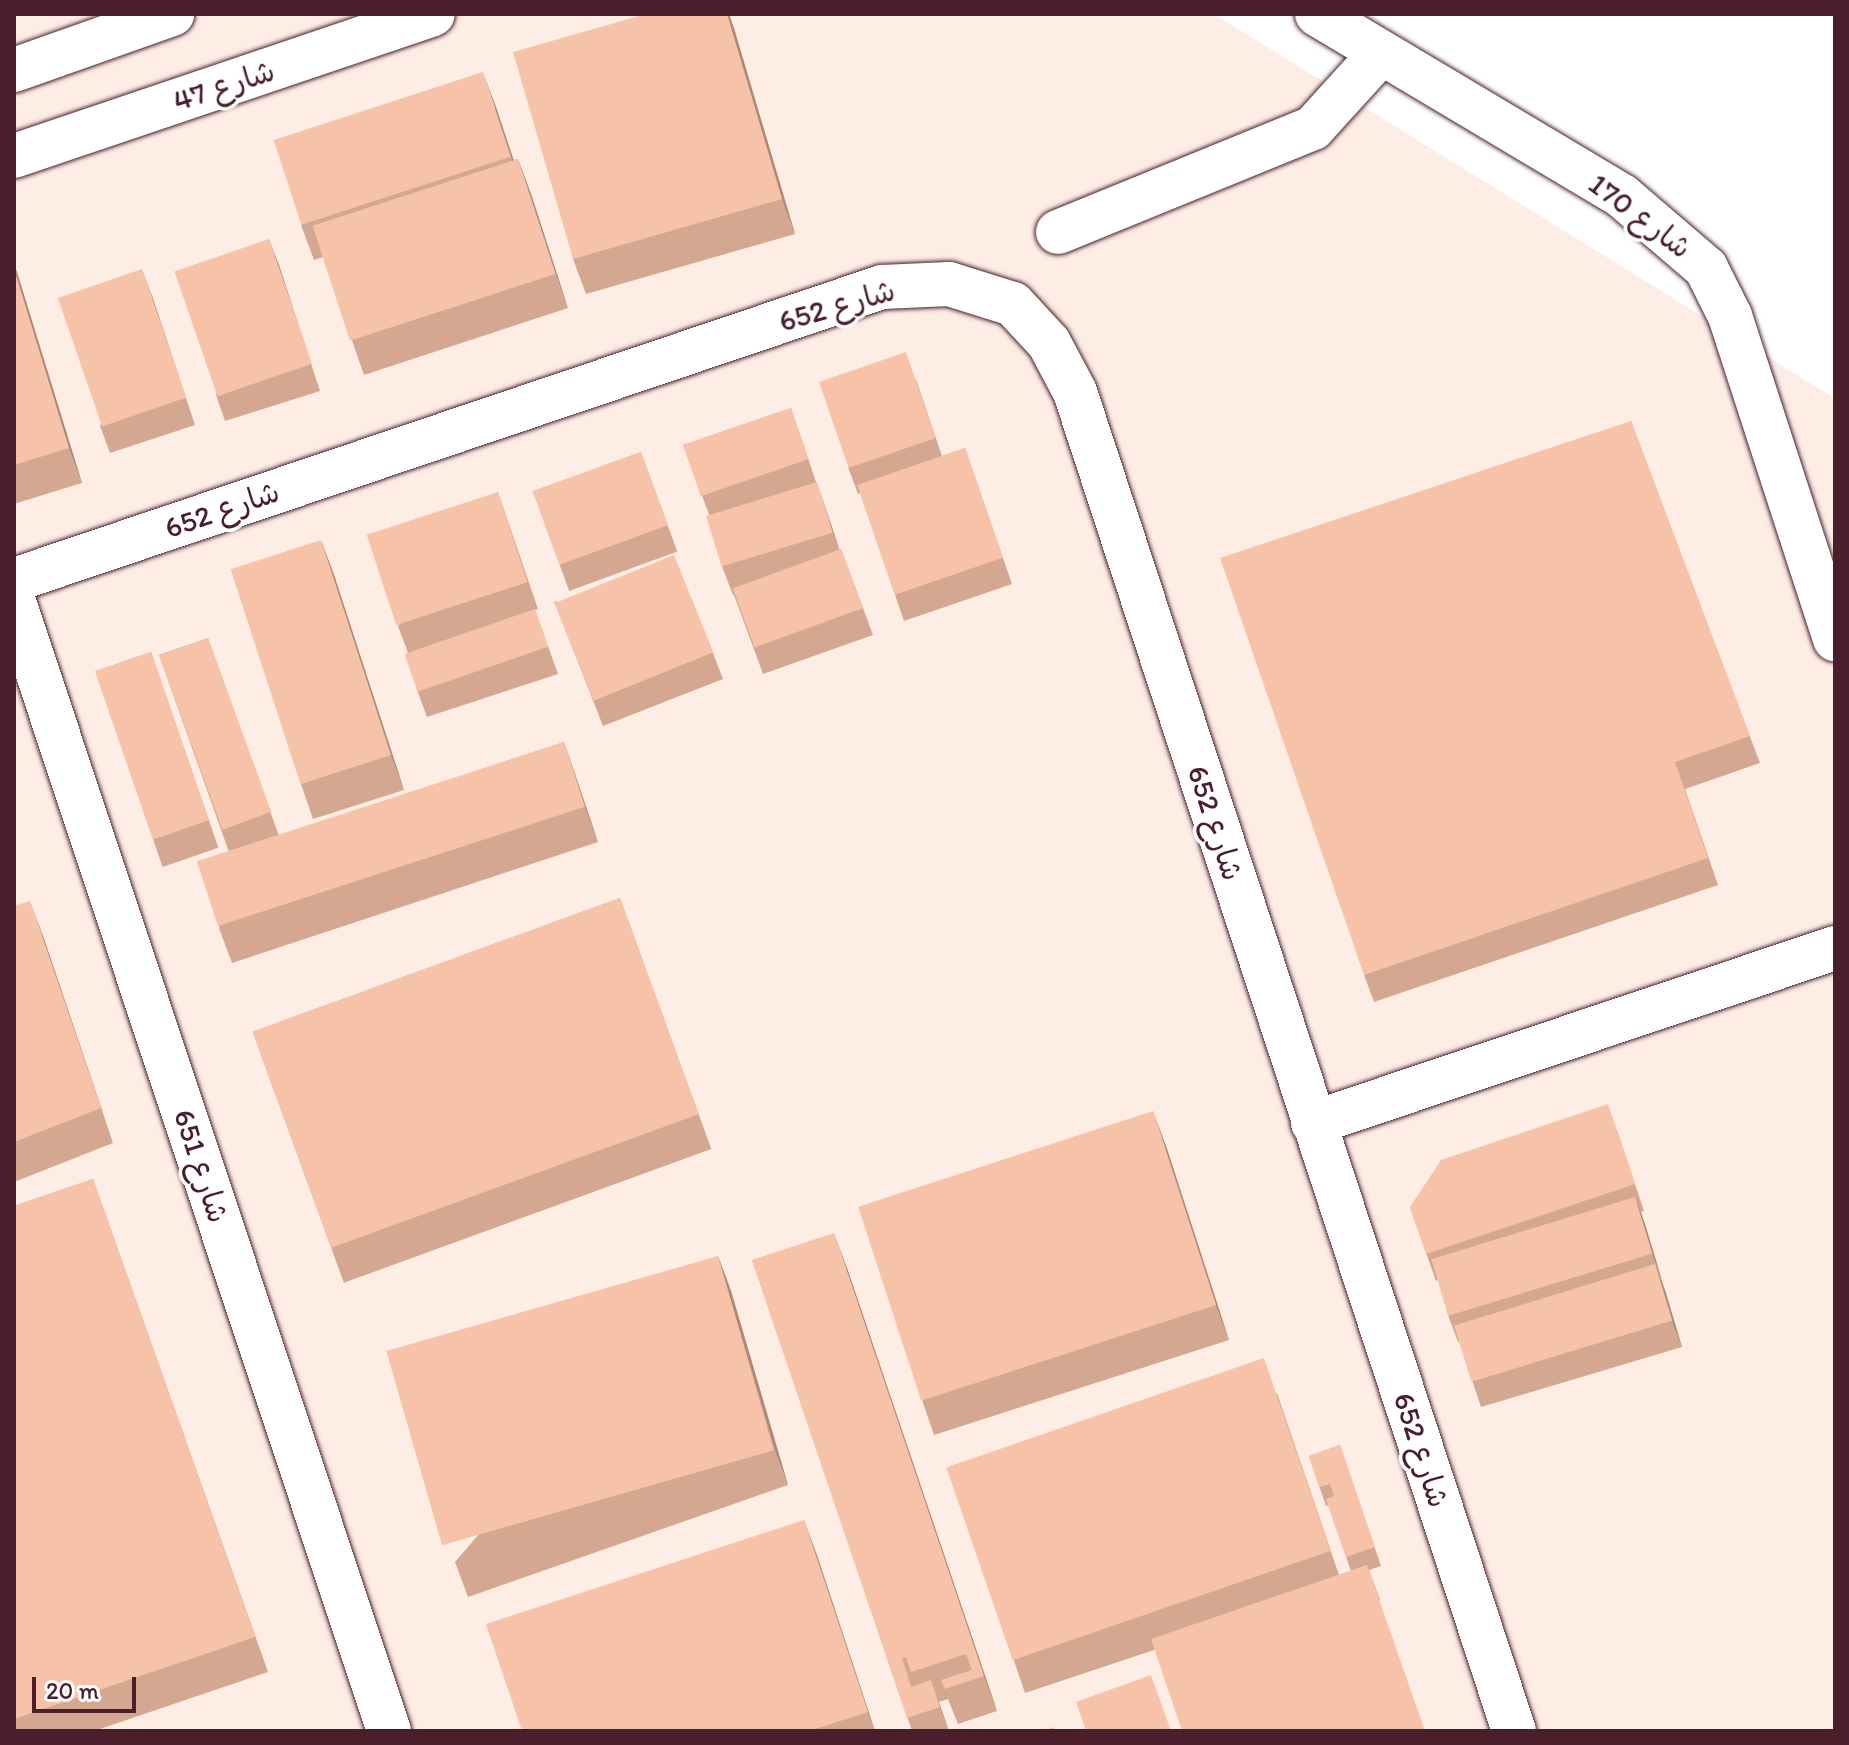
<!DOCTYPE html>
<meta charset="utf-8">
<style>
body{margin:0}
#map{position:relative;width:1849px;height:1745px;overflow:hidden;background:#fff;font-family:Itim,"Playpen Sans Arabic",sans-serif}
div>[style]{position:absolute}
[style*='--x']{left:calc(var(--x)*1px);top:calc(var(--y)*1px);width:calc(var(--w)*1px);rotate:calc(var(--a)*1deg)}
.built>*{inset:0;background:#fdede5}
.roads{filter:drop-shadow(0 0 2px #4a1f2b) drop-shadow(0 0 2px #4a1f2b)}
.minor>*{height:44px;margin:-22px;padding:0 22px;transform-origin:22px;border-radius:22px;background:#fff}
.wall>*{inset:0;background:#d4a890;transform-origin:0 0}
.shaded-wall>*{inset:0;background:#ad8876}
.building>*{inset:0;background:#f7c3a8;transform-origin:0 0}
span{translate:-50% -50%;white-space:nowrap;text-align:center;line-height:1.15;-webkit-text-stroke:7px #fff;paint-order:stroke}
.street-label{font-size:30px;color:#4a1f2b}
.frame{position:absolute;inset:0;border:16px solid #4a1f2b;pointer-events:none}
.scale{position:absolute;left:32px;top:1677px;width:104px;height:36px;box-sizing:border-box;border:4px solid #4a1f2b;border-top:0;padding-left:10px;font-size:24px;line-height:28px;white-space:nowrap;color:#4a1f2b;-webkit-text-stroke:6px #fff;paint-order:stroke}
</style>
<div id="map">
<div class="built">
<div style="clip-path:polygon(14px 14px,1214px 14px,1831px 396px,1835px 408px,1835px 1731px,14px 1731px)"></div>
</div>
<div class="roads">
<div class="minor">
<div style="--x:1317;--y:14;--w:355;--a:30.8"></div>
<div style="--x:1622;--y:196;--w:111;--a:40.6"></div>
<div style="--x:1706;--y:268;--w:54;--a:63.4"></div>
<div style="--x:1730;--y:316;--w:340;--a:72"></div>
<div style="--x:14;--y:70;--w:168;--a:-19.5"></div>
<div style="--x:14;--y:156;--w:442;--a:-18.7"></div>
<div style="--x:1058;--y:232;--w:275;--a:-22.2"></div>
<div style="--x:1313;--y:128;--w:101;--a:-47.8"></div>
<div style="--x:14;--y:580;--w:916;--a:-18.65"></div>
<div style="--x:882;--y:287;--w:67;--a:-2.6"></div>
<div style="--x:949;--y:284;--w:67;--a:17.4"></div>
<div style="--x:1013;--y:304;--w:53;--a:47.3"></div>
<div style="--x:1049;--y:343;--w:55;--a:62"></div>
<div style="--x:1075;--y:392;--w:1409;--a:71.85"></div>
<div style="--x:14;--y:602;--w:1190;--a:71.63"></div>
<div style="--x:1313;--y:1123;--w:551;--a:-18.53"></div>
</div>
</div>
<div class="wall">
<div style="clip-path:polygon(646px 14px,729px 14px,795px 234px,586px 294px,573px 259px)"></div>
<div style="clip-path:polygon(496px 107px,513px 160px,518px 159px,531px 194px,568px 308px,364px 375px,323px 257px,314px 260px,301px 225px)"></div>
<div style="clip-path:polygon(269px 239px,320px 391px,225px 421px,216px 395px)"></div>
<div style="clip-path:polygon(14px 264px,82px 483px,14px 504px)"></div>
<div style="clip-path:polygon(152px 296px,195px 425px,110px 453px,100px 426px)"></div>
<div style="clip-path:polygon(916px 379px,942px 456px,965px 448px,1012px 584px,904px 621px,860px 493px,858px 494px,848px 467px)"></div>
<div style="clip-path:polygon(791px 408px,839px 550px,841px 549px,873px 635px,763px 674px,734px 595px,733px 595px,723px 569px,710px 517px,683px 445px)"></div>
<div style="clip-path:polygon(1631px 421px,1760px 763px,1685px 789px,1718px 885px,1374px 1002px,1364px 975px)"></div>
<div style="left:641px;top:452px;width:106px;height:115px;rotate:70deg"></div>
<div style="clip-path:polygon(498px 492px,538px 609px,535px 610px,558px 674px,427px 717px,417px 690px,407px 650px,398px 626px)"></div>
<div style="clip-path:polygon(321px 540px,334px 575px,404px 790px,313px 819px,301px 784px)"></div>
<div style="clip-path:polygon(554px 601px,713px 653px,723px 679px,603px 726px)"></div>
<div style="clip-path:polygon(208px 638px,279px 836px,564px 742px,598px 842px,232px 963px,219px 928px,229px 852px,159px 655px)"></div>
<div style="left:151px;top:652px;width:207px;height:59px;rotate:71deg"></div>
<div style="left:620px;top:898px;width:267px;height:391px;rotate:70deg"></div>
<div style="clip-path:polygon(14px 906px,43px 936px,113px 1143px,14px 1182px)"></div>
<div style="clip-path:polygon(1617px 1130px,1644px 1211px,1641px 1212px,1682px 1347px,1481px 1407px,1459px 1341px,1458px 1342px,1448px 1315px,1438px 1280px,1436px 1281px,1410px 1207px)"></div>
<div style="clip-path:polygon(1166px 1146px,1229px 1340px,934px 1435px,922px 1400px)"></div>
<div style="clip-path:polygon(93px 1179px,268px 1672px,94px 1731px,14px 1731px,14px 1206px)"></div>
<div style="clip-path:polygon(718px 1256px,731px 1291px,788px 1485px,468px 1597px,455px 1562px)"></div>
<div style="clip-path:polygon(752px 1260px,847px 1268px,997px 1711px,958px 1724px,948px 1699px,939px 1702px,949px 1731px,912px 1731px)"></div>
<div style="clip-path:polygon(1277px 1393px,1339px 1575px,1351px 1571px,1328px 1505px,1326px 1506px,1309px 1456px,1340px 1445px,1381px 1566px,1369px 1570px,1380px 1600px,1154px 1650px,1025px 1693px,1013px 1658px)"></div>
<div style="clip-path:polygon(804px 1520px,875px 1731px,522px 1731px)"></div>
</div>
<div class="shaded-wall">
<div style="clip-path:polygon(727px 14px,729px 14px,734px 28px,795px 234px,782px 199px)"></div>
<div style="clip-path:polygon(483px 72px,496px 107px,524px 191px,511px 156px)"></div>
<div style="clip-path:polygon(518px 159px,531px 194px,568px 308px,556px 274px)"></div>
<div style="clip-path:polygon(269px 239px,279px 265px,320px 391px,311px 364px)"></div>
<div style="clip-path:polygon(14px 264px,17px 272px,82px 483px,69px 448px,14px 269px)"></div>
<div style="clip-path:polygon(142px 269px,152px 296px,195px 425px,186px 398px)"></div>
<div style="clip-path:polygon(817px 482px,843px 560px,833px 533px)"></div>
<div style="clip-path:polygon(321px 540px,334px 575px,404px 790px,391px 755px)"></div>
<div style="clip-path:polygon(564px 742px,576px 777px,598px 842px,585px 807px)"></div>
<div style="clip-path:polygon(30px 901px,43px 936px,113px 1143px,101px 1108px)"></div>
<div style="clip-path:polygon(1153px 1111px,1166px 1146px,1229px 1340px,1216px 1305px)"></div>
<div style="clip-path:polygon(1635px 1197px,1645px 1224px,1662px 1280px,1652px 1253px)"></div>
<div style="clip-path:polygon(834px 1233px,847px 1268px,997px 1711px,984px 1676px)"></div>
<div style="clip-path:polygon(718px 1256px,731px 1291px,788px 1485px,775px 1450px)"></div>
<div style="clip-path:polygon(1655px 1264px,1665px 1290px,1682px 1347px,1672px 1321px)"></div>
<div style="clip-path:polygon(804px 1520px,817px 1555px,875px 1731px,868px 1712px)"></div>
<div style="clip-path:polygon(931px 1680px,949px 1731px,940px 1707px)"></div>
</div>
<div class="building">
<div style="clip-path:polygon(646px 14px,727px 14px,782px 199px,573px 259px,513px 52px)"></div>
<div style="left:483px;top:72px;width:89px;height:220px;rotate:72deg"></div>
<div style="left:518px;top:159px;width:121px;height:216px;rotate:72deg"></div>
<div style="left:269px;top:239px;width:132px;height:100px;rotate:71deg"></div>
<div style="clip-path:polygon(14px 269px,69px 448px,14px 465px)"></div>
<div style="left:142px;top:269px;width:136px;height:89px;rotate:71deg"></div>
<div style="left:906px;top:352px;width:91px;height:92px;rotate:71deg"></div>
<div style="left:791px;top:408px;width:54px;height:114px;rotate:71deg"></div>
<div style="clip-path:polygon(1631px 421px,1750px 736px,1675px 762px,1708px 858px,1364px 975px,1220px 558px)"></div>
<div style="left:965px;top:448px;width:116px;height:114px;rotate:71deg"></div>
<div style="left:641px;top:452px;width:78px;height:115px;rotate:70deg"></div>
<div style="left:817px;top:482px;width:53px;height:116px;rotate:73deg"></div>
<div style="left:498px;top:492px;width:95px;height:138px;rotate:72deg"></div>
<div style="left:321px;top:540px;width:226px;height:95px;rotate:72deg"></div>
<div style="left:841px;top:549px;width:63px;height:115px;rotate:70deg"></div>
<div style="left:674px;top:555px;width:105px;height:129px;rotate:68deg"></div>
<div style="left:535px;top:609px;width:40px;height:138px;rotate:71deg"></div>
<div style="left:208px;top:638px;width:185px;height:52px;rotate:70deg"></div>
<div style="left:151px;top:652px;width:178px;height:59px;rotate:71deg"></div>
<div style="left:564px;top:742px;width:68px;height:386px;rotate:72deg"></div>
<div style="left:620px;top:898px;width:230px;height:391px;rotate:70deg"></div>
<div style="clip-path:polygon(30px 901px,101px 1108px,14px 1142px,14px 906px)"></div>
<div style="clip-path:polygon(1608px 1104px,1635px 1184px,1426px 1254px,1410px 1207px,1441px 1160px)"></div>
<div style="left:1153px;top:1111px;width:204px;height:310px;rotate:72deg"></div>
<div style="clip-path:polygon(93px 1179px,255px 1637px,14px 1719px,14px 1206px)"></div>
<div style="left:1635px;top:1197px;width:59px;height:213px;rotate:73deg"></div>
<div style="clip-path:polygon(834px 1233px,984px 1676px,945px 1689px,941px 1680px,972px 1670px,966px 1654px,911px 1672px,906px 1657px,902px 1658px,911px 1687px,931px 1680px,940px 1707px,907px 1718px,752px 1260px)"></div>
<div style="left:718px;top:1256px;width:202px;height:345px;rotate:74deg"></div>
<div style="left:1655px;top:1264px;width:59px;height:210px;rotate:73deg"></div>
<div style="left:1264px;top:1358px;width:204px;height:336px;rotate:71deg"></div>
<div style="clip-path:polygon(1340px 1445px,1375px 1547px,1346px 1557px,1326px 1499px,1334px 1496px,1330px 1484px,1319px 1487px,1309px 1456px)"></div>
<div style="clip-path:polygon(804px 1520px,868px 1712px,809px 1731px,522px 1731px,486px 1624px)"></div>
<div style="clip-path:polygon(1367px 1565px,1425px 1731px,1182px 1731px,1151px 1639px)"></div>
<div style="clip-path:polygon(1151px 1675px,1171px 1731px,1086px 1731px,1076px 1702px)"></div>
<div style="clip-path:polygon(1054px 1727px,1055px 1731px,1043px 1731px)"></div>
</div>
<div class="street-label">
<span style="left:224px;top:86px;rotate:-18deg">شارع 47</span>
<span style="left:1640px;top:216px;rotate:37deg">شارع 170</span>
<span style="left:837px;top:306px;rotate:-16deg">شارع 652</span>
<span style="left:222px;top:510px;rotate:-19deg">شارع 652</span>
<span style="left:1215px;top:823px;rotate:72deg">شارع 652</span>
<span style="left:201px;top:1166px;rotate:72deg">شارع 651</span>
<span style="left:1421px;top:1450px;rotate:72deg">شارع 652</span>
</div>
<div class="frame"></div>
<div class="scale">20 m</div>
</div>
